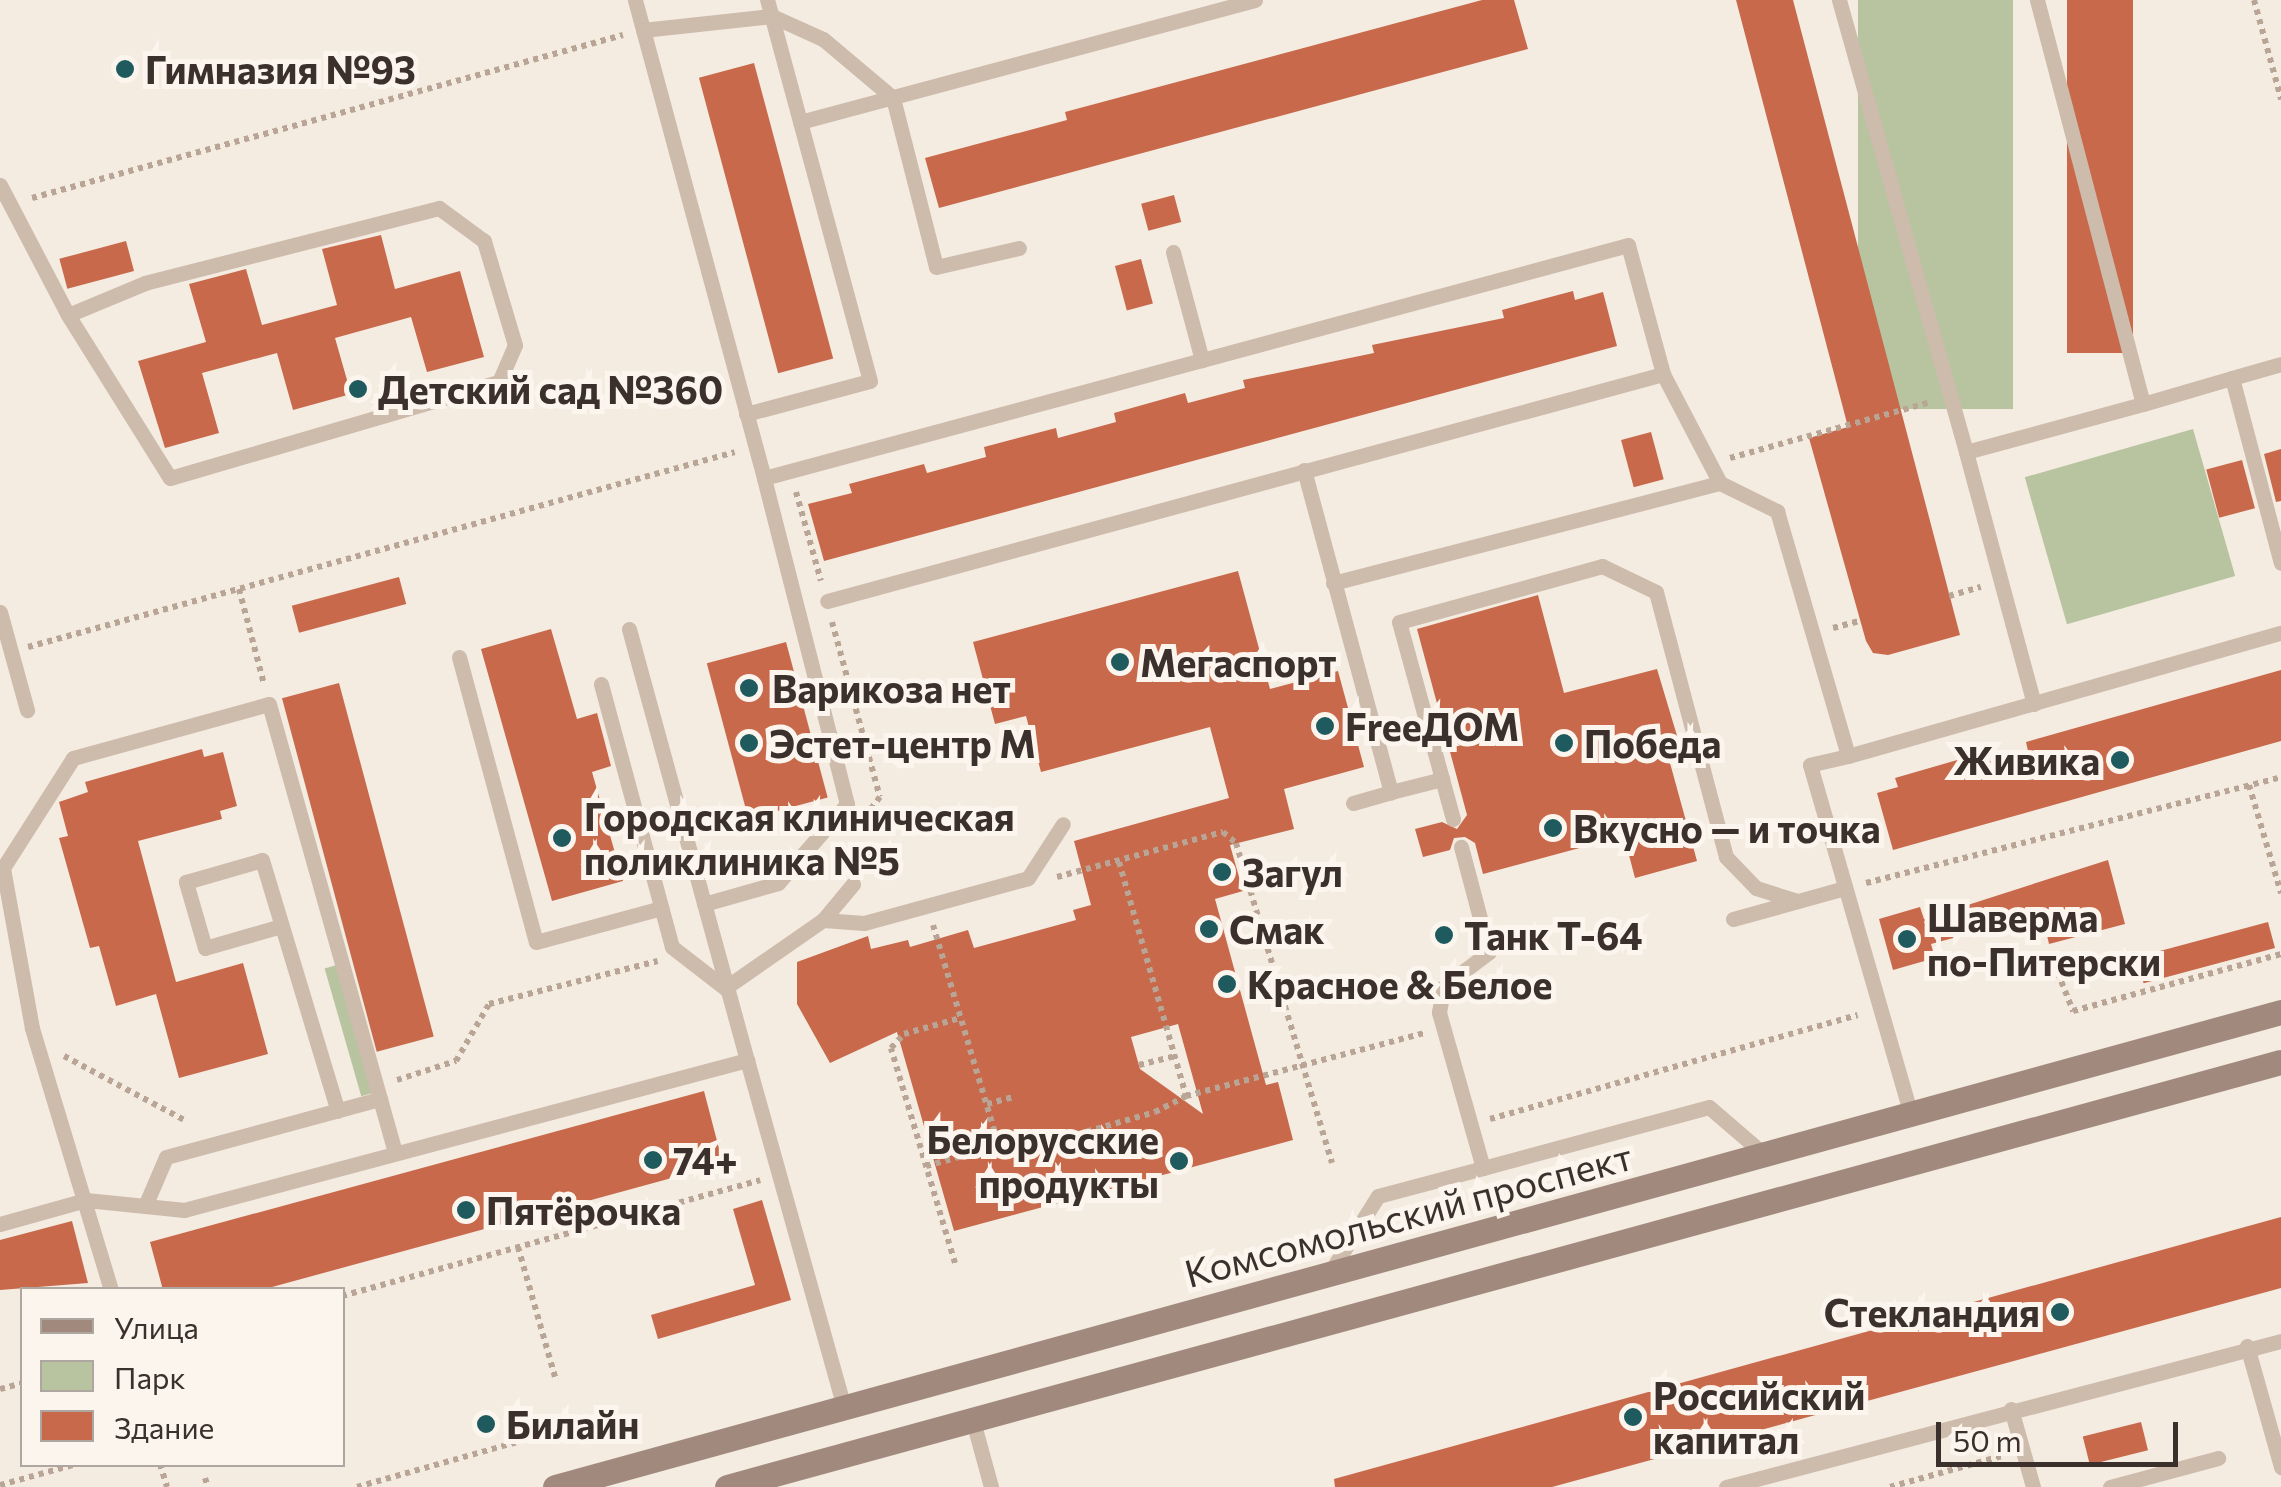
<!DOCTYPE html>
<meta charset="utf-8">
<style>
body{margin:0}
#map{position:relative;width:2281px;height:1487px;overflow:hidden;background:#f4ebe1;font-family:Commissioner,sans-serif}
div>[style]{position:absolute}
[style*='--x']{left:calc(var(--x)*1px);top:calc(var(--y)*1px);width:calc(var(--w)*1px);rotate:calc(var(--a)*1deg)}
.green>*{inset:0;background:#b8c4a0;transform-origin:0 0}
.building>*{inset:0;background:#c8694b;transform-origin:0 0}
.path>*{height:6px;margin-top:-3px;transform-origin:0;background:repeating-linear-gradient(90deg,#b9a596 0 5px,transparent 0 10px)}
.lane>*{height:15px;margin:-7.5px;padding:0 7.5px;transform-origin:7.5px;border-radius:7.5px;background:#cdbbac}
.secondary>*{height:25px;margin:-12.5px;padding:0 12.5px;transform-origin:12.5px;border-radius:12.5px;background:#a18a7d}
.dots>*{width:28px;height:28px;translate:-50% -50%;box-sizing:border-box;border:5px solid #fbf5ee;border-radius:50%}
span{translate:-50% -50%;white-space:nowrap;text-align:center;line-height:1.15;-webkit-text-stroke:10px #fbf5ee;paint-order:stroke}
.poi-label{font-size:38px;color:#3b302b;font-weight:700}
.left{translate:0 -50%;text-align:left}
.right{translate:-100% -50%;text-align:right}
.street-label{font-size:38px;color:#3b302b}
.legend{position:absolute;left:20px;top:1287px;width:325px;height:180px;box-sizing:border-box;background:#fbf5ee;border:2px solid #aea6a0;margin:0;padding:12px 18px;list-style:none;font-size:30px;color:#3b302b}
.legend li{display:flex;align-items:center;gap:20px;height:50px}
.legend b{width:50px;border:2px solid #aea6a0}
.scale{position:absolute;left:1936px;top:1422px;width:242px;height:45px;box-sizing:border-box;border:5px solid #3b302b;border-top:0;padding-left:12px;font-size:30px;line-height:35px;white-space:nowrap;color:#3b302b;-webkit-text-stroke:8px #fbf5ee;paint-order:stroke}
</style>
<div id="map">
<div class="green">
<div style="left:1858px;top:0;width:155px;height:409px"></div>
<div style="left:2193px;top:429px;width:153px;height:175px;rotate:74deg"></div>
<div style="left:340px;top:964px;width:133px;height:16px;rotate:74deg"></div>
</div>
<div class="building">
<div style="clip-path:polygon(1482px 0,1514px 0,1528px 49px,939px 208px,925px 158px,1067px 120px,1065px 112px)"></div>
<div style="clip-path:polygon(1736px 0,1793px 0,1960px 635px,1888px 655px,1873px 653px,1866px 641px,1809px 438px,1848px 427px)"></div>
<div style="left:2067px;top:0;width:66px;height:353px"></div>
<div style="left:754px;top:63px;width:306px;height:57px;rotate:75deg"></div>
<div style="left:1174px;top:195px;width:28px;height:34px;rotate:75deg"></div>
<div style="clip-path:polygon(381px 235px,395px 289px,460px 271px,484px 357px,427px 372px,411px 317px,335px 338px,351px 394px,293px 410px,277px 353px,202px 373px,219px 433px,165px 448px,138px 361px,206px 342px,189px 284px,246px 269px,262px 325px,337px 305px,322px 249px)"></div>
<div style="left:126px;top:241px;width:31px;height:69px;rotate:75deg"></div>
<div style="left:1141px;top:259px;width:46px;height:27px;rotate:75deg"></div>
<div style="clip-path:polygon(1573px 291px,1575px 300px,1603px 292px,1617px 346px,824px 561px,808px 504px,852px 493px,849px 484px,924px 464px,927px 473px,986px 457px,984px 447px,1056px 428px,1058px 438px,1116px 422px,1114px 413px,1185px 393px,1188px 403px,1245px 388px,1243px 380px,1374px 353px,1372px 345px,1504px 318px,1502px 310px)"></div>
<div style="left:1651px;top:432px;width:49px;height:31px;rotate:75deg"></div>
<div style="clip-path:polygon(2281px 449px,2281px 501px,2276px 502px,2264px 454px)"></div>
<div style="left:2242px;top:460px;width:50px;height:37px;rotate:75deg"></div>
<div style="clip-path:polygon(evenodd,1238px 571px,1270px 689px,1338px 671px,1364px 767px,1284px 789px,1294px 829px,1230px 845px,1243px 891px,1215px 899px,1266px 1085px,1278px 1082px,1293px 1140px,954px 1231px,897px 1032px,830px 1063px,797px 1004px,797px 962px,868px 936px,871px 949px,908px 940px,910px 947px,968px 930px,974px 948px,1076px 920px,1073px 910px,1091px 905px,1074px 841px,1229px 798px,1210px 727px,1041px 772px,1026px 716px,995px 724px,973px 642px,1238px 571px,1178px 1024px,1203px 1114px,1140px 1069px,1131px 1037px,1178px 1024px)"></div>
<div style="left:399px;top:577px;width:28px;height:111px;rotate:75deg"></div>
<div style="clip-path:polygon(1538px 595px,1564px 693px,1657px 669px,1684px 759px,1670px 763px,1697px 861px,1635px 878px,1624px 836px,1483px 874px,1475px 843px,1465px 837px,1454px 838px,1450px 850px,1423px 857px,1415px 829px,1442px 822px,1457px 829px,1467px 815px,1417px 629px)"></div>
<div style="clip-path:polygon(551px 629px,577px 719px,597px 713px,605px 743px,611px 766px,592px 772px,623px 881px,552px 901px,481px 649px)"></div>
<div style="left:786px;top:642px;width:161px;height:82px;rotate:75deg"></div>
<div style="clip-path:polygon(2281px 670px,2281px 741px,1893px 850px,1877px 793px,1898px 787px,1895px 778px,1978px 754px,1980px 764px,2028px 751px,2026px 742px)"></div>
<div style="left:339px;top:683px;width:366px;height:59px;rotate:75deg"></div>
<div style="clip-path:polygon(202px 749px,204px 757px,223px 752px,237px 806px,220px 811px,222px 819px,138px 841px,176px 982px,243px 963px,268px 1054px,179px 1078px,156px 994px,116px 1006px,99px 946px,90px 948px,59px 838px,68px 836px,59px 802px,88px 792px,85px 782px)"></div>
<div style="clip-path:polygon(2108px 860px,2125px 924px,2049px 944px,2042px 914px,1931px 944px,1935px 958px,1893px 970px,1879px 919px,1920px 907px,1924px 919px)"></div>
<div style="left:2268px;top:922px;width:27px;height:136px;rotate:75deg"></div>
<div style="clip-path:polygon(704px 1091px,723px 1164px,261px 1290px,163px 1290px,150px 1242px)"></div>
<div style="clip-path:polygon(762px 1200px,791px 1300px,658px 1339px,651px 1315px,755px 1285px,733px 1209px)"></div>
<div style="clip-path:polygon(2281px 1217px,2281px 1288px,1552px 1487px,1335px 1487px,1334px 1479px)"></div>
<div style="clip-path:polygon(72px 1221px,88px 1283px,0 1290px,0 1240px)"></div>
<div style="left:2141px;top:1422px;width:29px;height:60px;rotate:76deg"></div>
</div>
<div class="path">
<div style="--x:2254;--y:0;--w:103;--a:74.7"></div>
<div style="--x:32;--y:198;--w:613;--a:-15.42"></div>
<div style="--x:1730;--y:458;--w:208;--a:-15.6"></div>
<div style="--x:796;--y:492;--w:92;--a:74.3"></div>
<div style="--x:239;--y:589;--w:98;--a:75.3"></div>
<div style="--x:1949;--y:596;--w:33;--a:-16"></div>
<div style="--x:832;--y:622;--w:181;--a:74.7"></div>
<div style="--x:880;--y:797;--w:16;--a:128"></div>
<div style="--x:1833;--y:628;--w:28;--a:-15"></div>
<div style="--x:28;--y:647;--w:733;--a:-15.42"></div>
<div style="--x:2249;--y:785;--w:113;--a:73.5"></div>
<div style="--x:1119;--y:862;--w:243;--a:74"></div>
<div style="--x:1057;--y:877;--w:172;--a:-15.2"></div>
<div style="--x:1223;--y:832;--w:17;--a:40"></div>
<div style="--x:1236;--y:843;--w:334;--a:73.3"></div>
<div style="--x:1866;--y:883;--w:428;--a:-14.3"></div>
<div style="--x:933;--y:925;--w:231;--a:73.4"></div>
<div style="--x:2054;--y:963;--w:52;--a:68.4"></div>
<div style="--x:2073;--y:1011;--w:216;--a:-15.3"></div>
<div style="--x:64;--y:1056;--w:138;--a:28"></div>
<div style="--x:1139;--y:1065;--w:36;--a:-14"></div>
<div style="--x:397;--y:1080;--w:62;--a:-17.9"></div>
<div style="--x:456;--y:1061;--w:66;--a:-59.9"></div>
<div style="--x:489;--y:1004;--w:174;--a:-14.3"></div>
<div style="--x:987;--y:1104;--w:28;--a:-15"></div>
<div style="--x:1490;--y:1119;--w:382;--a:-15.8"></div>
<div style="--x:926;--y:1166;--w:76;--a:-15.3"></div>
<div style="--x:999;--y:1146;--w:30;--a:4"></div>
<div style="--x:1029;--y:1148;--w:131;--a:-15.9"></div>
<div style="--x:1155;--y:1112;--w:35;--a:-27"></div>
<div style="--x:1186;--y:1096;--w:247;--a:-14.8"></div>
<div style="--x:518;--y:1247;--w:135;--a:74.1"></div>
<div style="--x:955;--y:1263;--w:224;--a:-106.6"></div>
<div style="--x:891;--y:1048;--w:19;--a:-47"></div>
<div style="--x:904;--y:1034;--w:58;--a:-15.9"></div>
<div style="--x:342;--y:1296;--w:434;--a:-15.5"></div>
<div style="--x:0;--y:1389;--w:23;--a:-15"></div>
<div style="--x:160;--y:1464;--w:24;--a:73"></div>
<div style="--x:205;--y:1478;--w:9;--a:72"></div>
<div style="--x:0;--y:1485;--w:79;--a:-15.4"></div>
<div style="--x:357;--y:1487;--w:195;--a:-15.7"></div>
<div style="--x:1890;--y:1487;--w:116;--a:-15.5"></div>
</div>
<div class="lane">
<div style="--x:635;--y:0;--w:495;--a:74.9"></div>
<div style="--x:764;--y:478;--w:895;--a:-15.09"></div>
<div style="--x:1628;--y:245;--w:134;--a:74.8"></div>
<div style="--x:1663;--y:374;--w:866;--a:164.81"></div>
<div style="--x:1839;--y:0;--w:470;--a:74.3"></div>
<div style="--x:1966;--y:452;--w:183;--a:-15.2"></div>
<div style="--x:2143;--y:404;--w:418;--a:-104.7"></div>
<div style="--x:643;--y:30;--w:130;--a:-6.2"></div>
<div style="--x:772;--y:16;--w:56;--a:24.3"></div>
<div style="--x:823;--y:39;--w:92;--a:40.1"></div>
<div style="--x:893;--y:98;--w:174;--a:75.7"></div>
<div style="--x:936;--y:267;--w:85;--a:-12.9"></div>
<div style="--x:800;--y:122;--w:471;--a:-15"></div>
<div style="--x:0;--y:185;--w:147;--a:62.4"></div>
<div style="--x:68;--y:315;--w:192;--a:58"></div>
<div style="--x:170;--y:478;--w:343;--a:-16.3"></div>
<div style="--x:499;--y:382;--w:40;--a:-66.6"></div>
<div style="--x:515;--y:345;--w:109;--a:-106.6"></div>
<div style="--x:484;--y:241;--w:56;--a:-143.7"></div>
<div style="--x:439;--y:208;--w:303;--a:165.7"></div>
<div style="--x:145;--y:283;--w:83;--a:157.4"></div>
<div style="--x:1173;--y:252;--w:112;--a:75"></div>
<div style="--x:1663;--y:374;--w:123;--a:62.4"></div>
<div style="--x:2232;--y:378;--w:51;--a:-15.9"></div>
<div style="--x:2143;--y:404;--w:93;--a:-16.3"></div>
<div style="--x:2232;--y:378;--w:191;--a:75.2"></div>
<div style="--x:746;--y:414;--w:128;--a:-14.9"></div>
<div style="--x:870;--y:381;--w:395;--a:-105.1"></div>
<div style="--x:1966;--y:452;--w:261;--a:74.9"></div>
<div style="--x:1304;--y:470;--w:334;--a:74.9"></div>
<div style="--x:1391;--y:792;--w:53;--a:-14.3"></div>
<div style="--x:1333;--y:583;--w:400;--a:-14.5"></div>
<div style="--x:1720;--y:483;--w:64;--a:26.2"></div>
<div style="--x:1777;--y:511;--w:255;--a:73.8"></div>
<div style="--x:1848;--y:756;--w:450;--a:-15.9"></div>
<div style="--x:0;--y:612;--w:102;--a:74.6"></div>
<div style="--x:629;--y:629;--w:447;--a:74.7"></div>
<div style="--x:459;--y:657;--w:295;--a:74.9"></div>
<div style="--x:536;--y:942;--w:130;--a:-15.2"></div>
<div style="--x:601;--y:684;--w:272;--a:74.9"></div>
<div style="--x:672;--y:947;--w:67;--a:37.7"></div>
<div style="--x:725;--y:988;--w:119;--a:-34.8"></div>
<div style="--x:823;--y:920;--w:47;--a:-50.2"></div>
<div style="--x:1848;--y:756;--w:39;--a:167"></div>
<div style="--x:1810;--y:765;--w:365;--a:73.9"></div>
<div style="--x:1353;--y:803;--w:40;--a:-16"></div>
<div style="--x:1453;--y:819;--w:204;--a:-105.3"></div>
<div style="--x:1399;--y:622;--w:211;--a:-15.4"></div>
<div style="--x:1602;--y:566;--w:60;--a:25.7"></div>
<div style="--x:1656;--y:592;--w:274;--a:75.2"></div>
<div style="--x:1726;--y:857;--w:43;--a:45.9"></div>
<div style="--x:1756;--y:888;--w:43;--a:17.6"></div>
<div style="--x:704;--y:904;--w:77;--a:-15.8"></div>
<div style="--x:778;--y:883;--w:105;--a:-48.9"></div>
<div style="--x:847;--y:804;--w:336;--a:-104.3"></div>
<div style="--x:1733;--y:919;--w:116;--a:-15.5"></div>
<div style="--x:823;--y:920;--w:41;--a:4.2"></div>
<div style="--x:864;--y:923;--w:170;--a:-15.3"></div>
<div style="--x:1028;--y:878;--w:64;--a:-57.1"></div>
<div style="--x:281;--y:926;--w:79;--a:163.9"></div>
<div style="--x:205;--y:948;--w:69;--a:-106.1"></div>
<div style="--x:186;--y:882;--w:79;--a:-16.1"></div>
<div style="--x:262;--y:860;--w:262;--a:73.2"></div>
<div style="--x:1483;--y:1168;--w:234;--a:-15.1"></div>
<div style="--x:1709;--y:1107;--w:75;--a:40.7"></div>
<div style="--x:145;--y:1206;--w:53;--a:-66.8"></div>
<div style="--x:166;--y:1157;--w:222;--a:-15.2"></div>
<div style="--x:0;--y:1224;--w:89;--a:-15.6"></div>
<div style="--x:86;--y:1200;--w:99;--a:5.8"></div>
<div style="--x:184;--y:1210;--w:583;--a:-14.92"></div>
<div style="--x:747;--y:1060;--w:363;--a:74.4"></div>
<div style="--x:1329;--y:1274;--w:92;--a:-57.9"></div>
<div style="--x:1378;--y:1196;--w:109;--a:-14.9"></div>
<div style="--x:1483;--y:1168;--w:162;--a:-105.8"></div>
<div style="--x:1439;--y:1012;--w:26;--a:-79"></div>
<div style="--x:1444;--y:986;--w:56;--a:-37.1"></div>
<div style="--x:1489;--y:952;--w:109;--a:-104.9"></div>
<div style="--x:111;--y:1290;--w:274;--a:-106.8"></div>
<div style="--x:32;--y:1028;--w:163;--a:-100.3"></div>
<div style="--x:3;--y:868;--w:130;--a:-57.5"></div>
<div style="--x:73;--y:758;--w:203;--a:-15.4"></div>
<div style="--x:269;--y:704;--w:466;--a:74.3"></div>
<div style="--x:2247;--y:1346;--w:126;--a:74.3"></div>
<div style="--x:2011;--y:1409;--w:81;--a:74.2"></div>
<div style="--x:973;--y:1421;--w:68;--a:74.7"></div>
<div style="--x:1726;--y:1487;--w:574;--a:-14.74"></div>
<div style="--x:2110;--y:1487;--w:112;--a:-15"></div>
</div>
<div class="secondary">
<div style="--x:555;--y:1487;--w:1790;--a:-15.39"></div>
<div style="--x:727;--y:1487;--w:1611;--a:-15.3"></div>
</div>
<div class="dots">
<div style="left:125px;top:69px;background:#1f5a5e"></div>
<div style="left:358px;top:389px;background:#1f5a5e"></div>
<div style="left:1120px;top:662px;background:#1f5a5e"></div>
<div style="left:749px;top:688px;background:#1f5a5e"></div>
<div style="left:1325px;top:726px;background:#1f5a5e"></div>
<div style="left:749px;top:743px;background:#1f5a5e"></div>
<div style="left:1564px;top:743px;background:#1f5a5e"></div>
<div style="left:2120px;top:760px;background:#1f5a5e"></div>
<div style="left:1553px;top:828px;background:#1f5a5e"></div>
<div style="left:562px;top:838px;background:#1f5a5e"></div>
<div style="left:1222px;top:872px;background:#1f5a5e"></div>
<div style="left:1209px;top:929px;background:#1f5a5e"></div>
<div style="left:1444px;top:935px;background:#1f5a5e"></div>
<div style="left:1907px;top:939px;background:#1f5a5e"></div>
<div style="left:1227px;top:984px;background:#1f5a5e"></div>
<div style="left:653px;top:1160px;background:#1f5a5e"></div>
<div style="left:1179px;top:1161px;background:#1f5a5e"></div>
<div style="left:466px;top:1210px;background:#1f5a5e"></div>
<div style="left:2060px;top:1312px;background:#1f5a5e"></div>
<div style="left:1633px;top:1417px;background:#1f5a5e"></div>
<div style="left:486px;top:1424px;background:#1f5a5e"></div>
</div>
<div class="poi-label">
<span class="left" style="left:145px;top:69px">Гимназия №93</span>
<span class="left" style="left:378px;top:389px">Детский сад №360</span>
<span class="left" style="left:1140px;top:662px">Мегаспорт</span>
<span class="left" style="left:772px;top:688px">Варикоза нет</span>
<span class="left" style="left:1345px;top:726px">FreeДОМ</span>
<span class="left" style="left:769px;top:743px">Эстет-центр М</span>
<span class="left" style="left:1584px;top:743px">Победа</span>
<span class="right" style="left:2100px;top:760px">Живика</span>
<span class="left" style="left:584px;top:838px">Городская клиническая<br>поликлиника №5</span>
<span class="left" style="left:1573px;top:828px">Вкусно — и точка</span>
<span class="left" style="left:1242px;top:872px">Загул</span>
<span class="left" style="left:1927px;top:939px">Шаверма<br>по-Питерски</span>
<span class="left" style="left:1229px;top:929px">Смак</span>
<span class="left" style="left:1464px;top:935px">Танк Т-64</span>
<span class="left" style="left:1247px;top:984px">Красное &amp; Белое</span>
<span class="right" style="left:1159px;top:1161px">Белорусские<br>продукты</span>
<span class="left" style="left:673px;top:1160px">74+</span>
<span class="left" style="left:486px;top:1210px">Пятёрочка</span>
<span class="right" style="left:2040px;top:1312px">Стекландия</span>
<span class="left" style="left:1653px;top:1417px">Российский<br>капитал</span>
<span class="left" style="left:506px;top:1424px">Билайн</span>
</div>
<div class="street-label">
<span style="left:1408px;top:1214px;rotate:-15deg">Комсомольский проспект</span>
</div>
<ul class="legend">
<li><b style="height:12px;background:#a18a7d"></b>Улица</li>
<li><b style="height:28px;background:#b8c4a0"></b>Парк</li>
<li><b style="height:28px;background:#c8694b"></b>Здание</li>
</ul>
<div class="scale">50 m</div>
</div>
